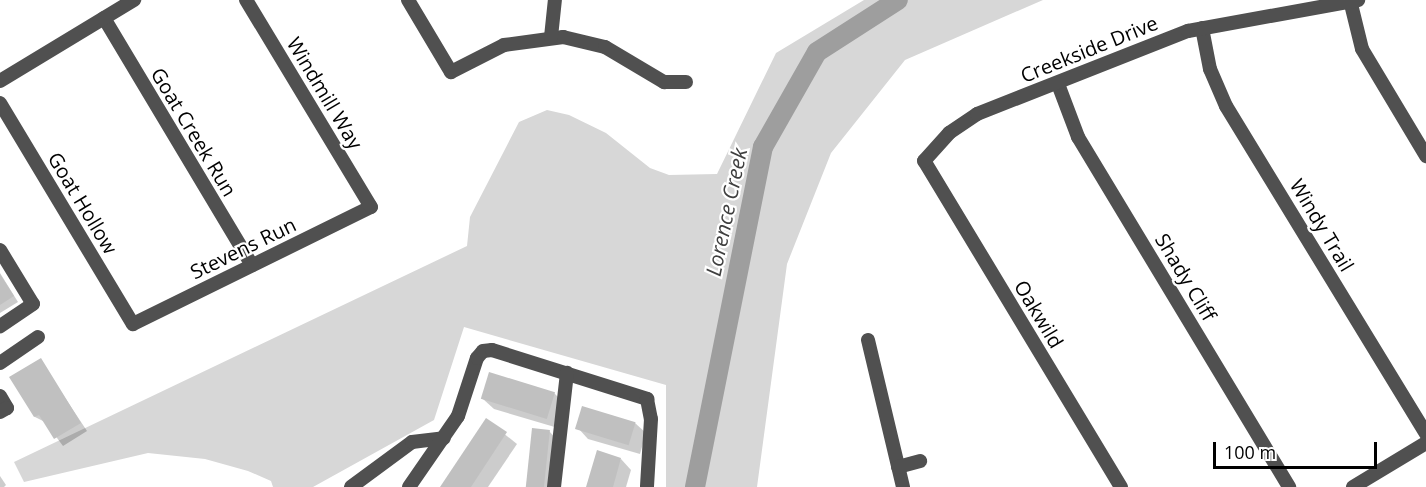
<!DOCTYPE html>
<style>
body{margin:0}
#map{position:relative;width:1426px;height:487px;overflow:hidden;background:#fff;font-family:"Open Sans",sans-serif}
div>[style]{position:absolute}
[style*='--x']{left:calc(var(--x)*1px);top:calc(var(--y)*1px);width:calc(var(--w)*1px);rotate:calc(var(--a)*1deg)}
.green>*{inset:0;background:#d7d7d7}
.shadow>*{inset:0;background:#0003}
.river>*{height:20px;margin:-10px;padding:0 10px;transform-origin:10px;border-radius:10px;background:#9e9e9e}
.building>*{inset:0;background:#c0c0c0;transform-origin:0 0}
.minor>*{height:14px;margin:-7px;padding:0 7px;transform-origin:7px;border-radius:7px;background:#505050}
span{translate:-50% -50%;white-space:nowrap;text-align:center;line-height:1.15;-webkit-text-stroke:4.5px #fff;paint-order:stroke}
.street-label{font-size:20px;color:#000}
.water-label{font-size:21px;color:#3f3f3f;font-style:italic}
.scale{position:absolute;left:1213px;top:442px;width:164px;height:27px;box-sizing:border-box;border:3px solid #000;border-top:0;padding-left:8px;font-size:18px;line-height:21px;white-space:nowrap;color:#000;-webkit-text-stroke:4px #fff;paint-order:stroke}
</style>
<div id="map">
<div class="green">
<div style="clip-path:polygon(864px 0,1043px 0,905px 60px,831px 153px,787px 264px,757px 487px,666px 487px,666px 385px,464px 327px,434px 420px,313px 487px,273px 487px,271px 481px,248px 471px,205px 459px,148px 453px,24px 482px,14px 462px,467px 246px,470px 217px,519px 122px,547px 110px,569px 115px,606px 133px,650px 168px,669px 175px,717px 174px,776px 53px)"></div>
</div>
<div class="shadow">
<div style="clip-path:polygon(0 273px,18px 302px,0 313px)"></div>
<div style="clip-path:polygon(40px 360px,87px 431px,63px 446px,45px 422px,35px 417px,11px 378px)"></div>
<div style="clip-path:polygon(554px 393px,565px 404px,558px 428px,494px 409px,483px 399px)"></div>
<div style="clip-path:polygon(487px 420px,517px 444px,488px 487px,443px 487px)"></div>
<div style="clip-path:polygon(635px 423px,646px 433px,640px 454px,588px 439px,578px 428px)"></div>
<div style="clip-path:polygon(549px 431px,559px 442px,553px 487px,526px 487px)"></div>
<div style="clip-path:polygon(621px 459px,631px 470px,626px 487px,587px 487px)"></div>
<div style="clip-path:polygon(0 476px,6px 485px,4px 487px,0 487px)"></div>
</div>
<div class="river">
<div style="--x:695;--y:487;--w:347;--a:-78.7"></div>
<div style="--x:763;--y:147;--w:109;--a:-60.4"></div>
<div style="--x:817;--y:52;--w:96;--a:-32.7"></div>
</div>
<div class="building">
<div style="clip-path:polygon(0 274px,14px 296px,0 305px)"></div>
<div style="clip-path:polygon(41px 358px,81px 423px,54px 439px,39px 415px,34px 417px,9px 377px)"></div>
<div style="left:489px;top:372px;width:69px;height:28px;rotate:17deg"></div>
<div style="left:582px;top:406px;width:56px;height:24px;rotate:17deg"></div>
<div style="clip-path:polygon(486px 418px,507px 432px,471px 487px,440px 487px)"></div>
<div style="left:532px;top:428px;width:18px;height:60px;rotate:6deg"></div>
<div style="clip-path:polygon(597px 450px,621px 458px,613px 487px,586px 487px)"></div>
</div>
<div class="minor">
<div style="--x:408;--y:0;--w:84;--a:59.2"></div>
<div style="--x:451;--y:72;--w:59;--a:-27"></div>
<div style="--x:504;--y:45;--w:60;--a:-7.7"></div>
<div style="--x:563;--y:37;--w:43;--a:13.4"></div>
<div style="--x:605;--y:47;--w:69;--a:30.7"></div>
<div style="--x:664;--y:82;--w:22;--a:0"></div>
<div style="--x:1350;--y:0;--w:50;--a:76.2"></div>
<div style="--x:1362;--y:49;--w:125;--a:59.1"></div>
<div style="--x:104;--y:18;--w:288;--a:59.1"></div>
<div style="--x:1202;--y:28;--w:42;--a:79"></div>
<div style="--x:1210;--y:69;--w:40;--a:66.6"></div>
<div style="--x:1226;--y:106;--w:384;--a:58.6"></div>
<div style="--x:551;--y:37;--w:37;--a:-84"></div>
<div style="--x:0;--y:81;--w:157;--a:-31.2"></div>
<div style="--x:1058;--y:84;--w:57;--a:69.3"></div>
<div style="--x:1078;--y:137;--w:409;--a:58.9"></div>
<div style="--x:0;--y:103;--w:258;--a:59"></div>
<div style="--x:133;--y:324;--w:265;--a:-26.2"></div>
<div style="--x:371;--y:207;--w:242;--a:-121.1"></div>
<div style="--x:0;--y:250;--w:63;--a:58.6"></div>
<div style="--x:33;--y:304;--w:40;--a:146"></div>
<div style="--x:868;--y:340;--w:151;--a:76.6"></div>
<div style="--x:0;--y:363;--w:46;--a:-34.4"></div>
<div style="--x:0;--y:396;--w:14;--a:60"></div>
<div style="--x:7;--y:408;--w:8;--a:150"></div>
<div style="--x:898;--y:467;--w:23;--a:-15"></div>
<div style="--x:351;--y:487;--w:76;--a:-36.4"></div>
<div style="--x:412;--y:442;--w:32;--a:-7"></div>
<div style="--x:409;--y:487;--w:86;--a:-55.4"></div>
<div style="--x:458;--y:416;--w:61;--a:-71.9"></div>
<div style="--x:477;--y:358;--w:9;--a:-49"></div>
<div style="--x:483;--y:351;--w:9;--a:-6"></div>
<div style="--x:492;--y:350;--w:163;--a:17.5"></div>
<div style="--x:647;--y:399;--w:20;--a:79"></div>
<div style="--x:651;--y:419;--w:68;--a:93.4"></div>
<div style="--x:554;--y:487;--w:115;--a:-83.5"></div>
<div style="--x:1121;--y:487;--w:381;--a:-121.1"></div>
<div style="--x:924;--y:161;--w:38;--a:-48"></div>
<div style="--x:949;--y:133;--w:34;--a:-34"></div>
<div style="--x:977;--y:114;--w:227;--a:-21.5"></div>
<div style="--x:1188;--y:31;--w:173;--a:-10.3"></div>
<div style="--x:1353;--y:487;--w:85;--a:-31.1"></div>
</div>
<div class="street-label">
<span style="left:1089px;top:49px;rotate:-22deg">Creekside Drive</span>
<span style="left:325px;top:93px;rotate:59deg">Windmill Way</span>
<span style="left:194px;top:132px;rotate:59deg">Goat Creek Run</span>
<span style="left:83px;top:203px;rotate:59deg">Goat Hollow</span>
<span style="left:1322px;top:225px;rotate:59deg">Windy Trail</span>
<span style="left:243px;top:248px;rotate:-26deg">Stevens Run</span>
<span style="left:1186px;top:277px;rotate:59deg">Shady Cliff</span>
<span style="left:1039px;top:314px;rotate:59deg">Oakwild</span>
</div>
<div class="water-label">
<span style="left:726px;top:212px;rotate:-78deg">Lorence Creek</span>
</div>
<div class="scale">100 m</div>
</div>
